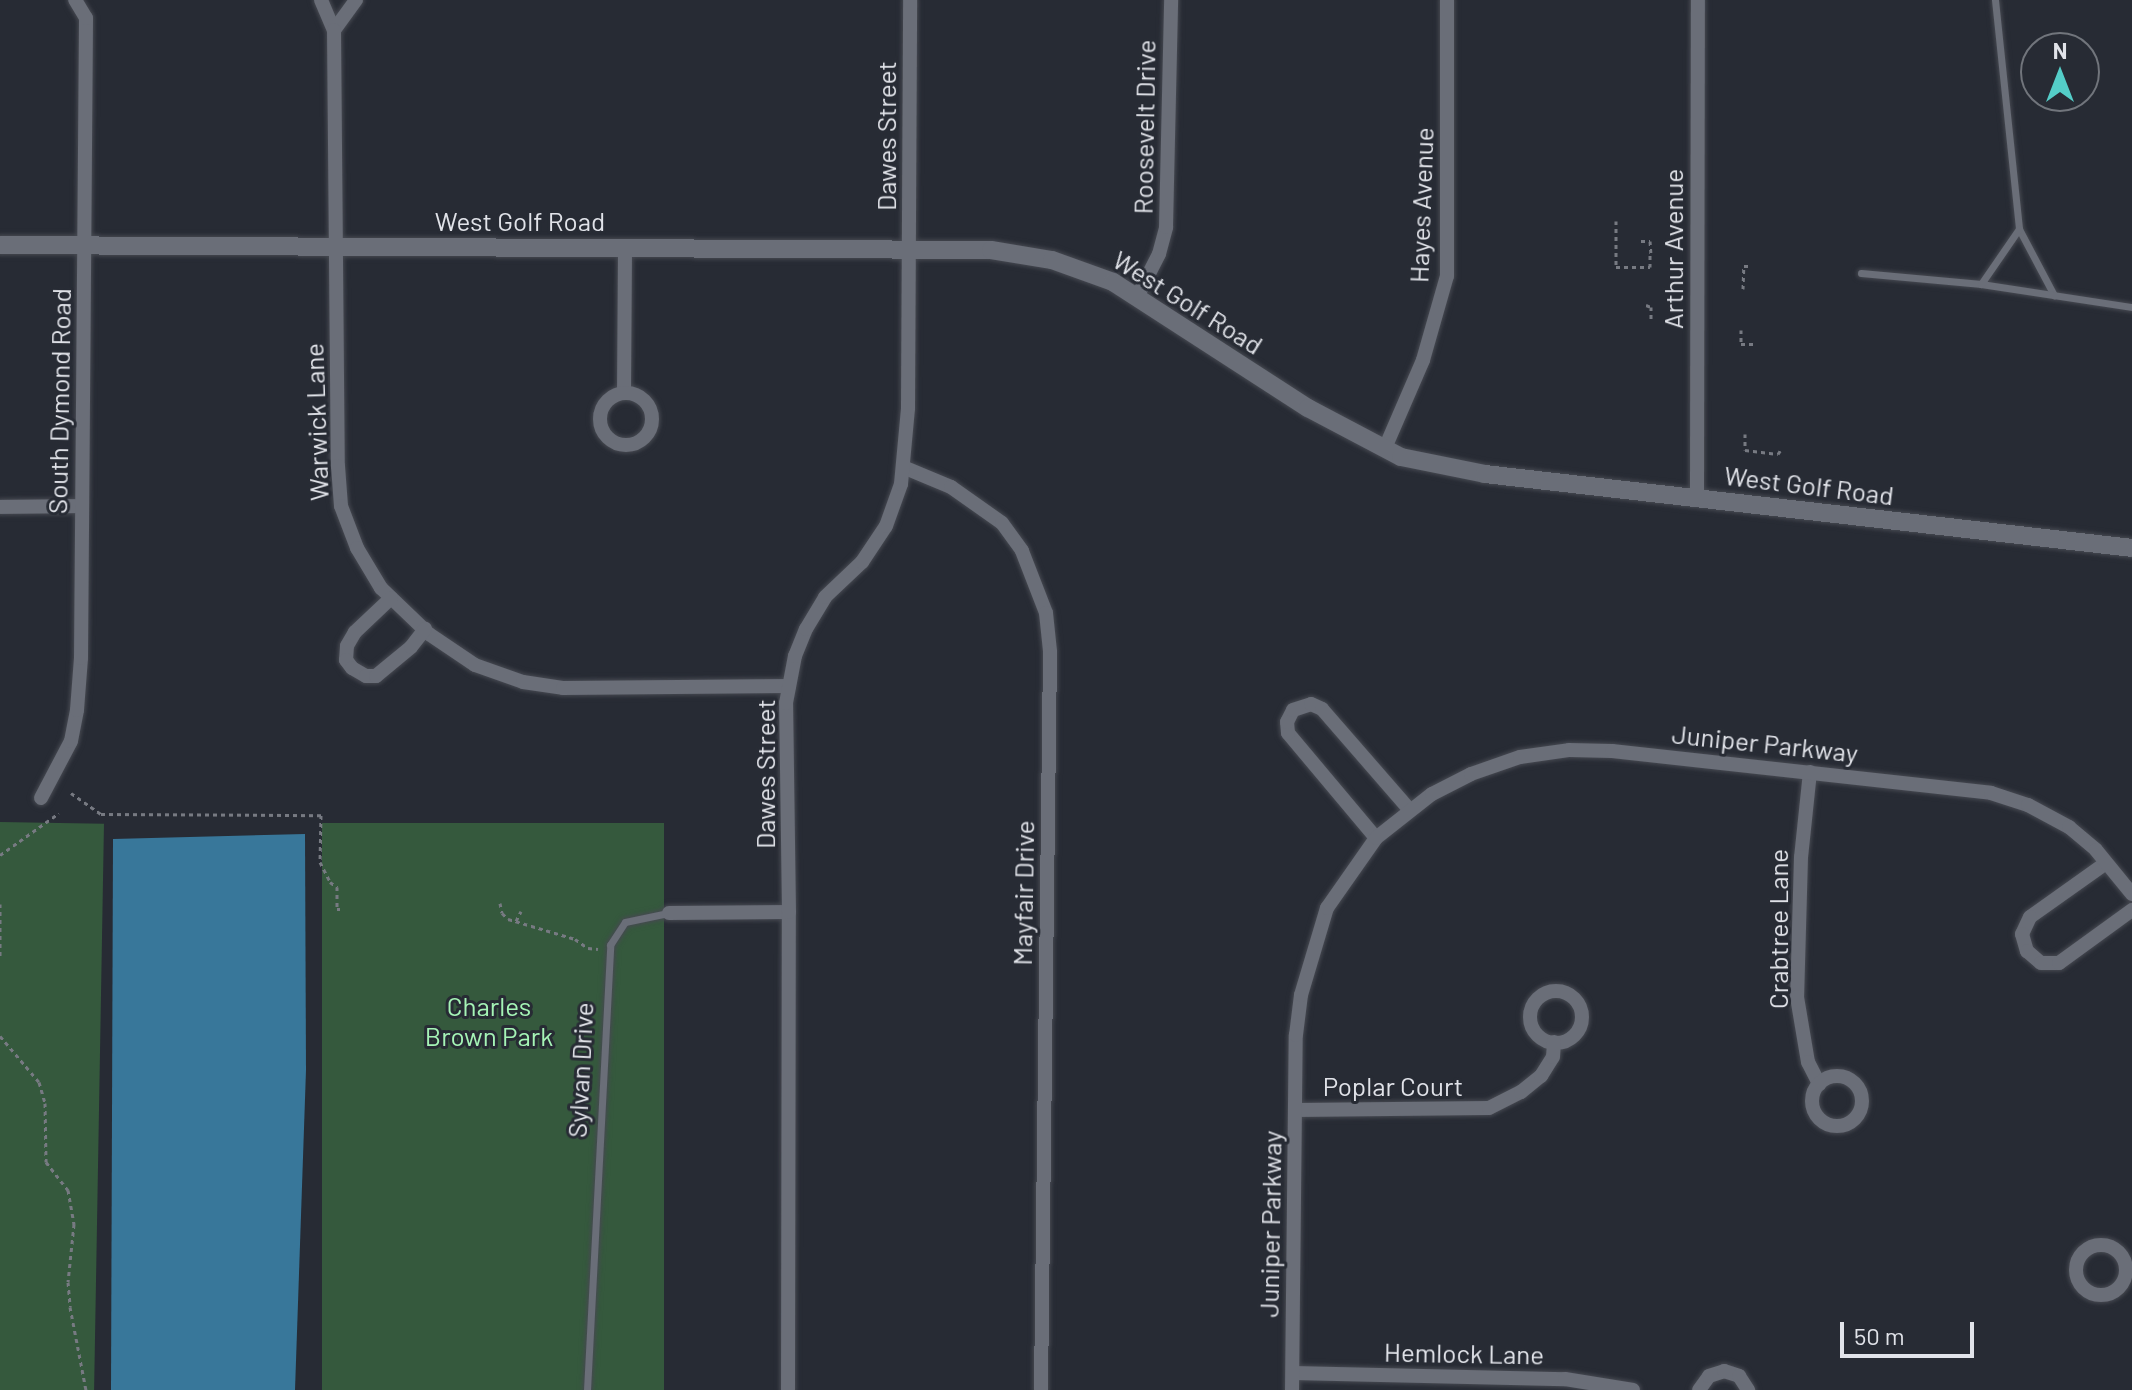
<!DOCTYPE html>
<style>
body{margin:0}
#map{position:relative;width:2132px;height:1390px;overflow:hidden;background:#272b34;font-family:Barlow,sans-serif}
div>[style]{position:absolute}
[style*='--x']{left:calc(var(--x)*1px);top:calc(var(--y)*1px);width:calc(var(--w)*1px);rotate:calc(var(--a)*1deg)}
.green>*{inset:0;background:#35593d;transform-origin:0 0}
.water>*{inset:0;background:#38779a}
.path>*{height:3px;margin-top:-1.5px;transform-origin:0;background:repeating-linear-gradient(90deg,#777a82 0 4px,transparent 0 8px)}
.roads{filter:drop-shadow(0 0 2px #464951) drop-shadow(0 0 2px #464951)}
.service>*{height:7px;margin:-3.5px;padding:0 3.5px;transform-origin:3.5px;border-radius:3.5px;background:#6a6e78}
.minor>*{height:14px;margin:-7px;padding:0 7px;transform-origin:7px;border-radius:7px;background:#6a6e78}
.minor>.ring{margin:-7px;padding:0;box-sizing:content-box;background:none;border:14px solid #6a6e78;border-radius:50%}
.tertiary>*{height:18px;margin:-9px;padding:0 9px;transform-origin:9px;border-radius:9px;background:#6a6e78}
span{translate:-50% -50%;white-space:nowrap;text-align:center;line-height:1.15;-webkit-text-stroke:6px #272b34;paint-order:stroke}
.street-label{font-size:26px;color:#e1e3e9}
.park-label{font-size:26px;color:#a5f4b6}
.north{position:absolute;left:2020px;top:32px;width:80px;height:80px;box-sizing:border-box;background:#272b34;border:2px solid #71757c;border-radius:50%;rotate:0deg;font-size:22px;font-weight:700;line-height:32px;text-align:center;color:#e1e3e9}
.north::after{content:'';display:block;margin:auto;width:28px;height:36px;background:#54cdc8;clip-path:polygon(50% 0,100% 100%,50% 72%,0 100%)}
.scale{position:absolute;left:1840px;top:1322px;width:134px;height:36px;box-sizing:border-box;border:4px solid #e1e3e9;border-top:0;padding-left:10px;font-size:24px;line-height:28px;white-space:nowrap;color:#e1e3e9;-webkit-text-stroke:6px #272b34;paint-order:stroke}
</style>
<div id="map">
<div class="green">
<div style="left:0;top:822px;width:104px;height:568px;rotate:1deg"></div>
<div style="left:322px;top:823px;width:342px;height:567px"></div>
</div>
<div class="water">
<div style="clip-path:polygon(305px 834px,306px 1070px,295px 1390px,111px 1390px,113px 839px)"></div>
</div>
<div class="path">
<div style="--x:1616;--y:221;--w:46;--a:90"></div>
<div style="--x:1616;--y:267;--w:34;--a:0"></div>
<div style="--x:1650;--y:267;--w:13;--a:-90"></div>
<div style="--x:1641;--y:241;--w:9;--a:0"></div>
<div style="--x:1650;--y:241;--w:13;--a:86"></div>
<div style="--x:1743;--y:289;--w:23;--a:-88"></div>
<div style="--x:1744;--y:266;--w:8;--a:0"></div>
<div style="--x:1646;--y:305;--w:5;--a:22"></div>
<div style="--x:1651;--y:307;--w:12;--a:90"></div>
<div style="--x:1741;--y:330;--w:14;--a:90"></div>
<div style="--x:1741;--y:344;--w:12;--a:0"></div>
<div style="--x:1745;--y:434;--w:16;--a:90"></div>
<div style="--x:1745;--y:450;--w:33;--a:7"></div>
<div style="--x:1778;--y:454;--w:4;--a:-56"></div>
<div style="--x:71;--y:793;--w:37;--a:35"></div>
<div style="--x:101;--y:814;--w:220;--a:0.3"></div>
<div style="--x:321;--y:815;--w:47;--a:91.2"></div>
<div style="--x:320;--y:862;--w:22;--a:63"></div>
<div style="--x:330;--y:882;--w:9;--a:36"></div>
<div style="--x:337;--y:887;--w:22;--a:90"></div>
<div style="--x:337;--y:909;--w:3;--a:0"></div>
<div style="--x:0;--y:855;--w:72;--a:-35.4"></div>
<div style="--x:500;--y:903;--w:10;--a:79"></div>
<div style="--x:502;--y:913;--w:8;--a:45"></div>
<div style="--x:508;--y:919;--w:70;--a:16.6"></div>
<div style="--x:575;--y:939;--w:16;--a:35"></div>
<div style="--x:588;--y:948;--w:10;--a:6"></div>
<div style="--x:0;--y:904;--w:53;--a:90"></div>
<div style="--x:516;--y:921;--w:11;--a:-63"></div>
<div style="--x:0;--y:1036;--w:60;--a:49.7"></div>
<div style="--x:39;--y:1082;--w:22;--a:74"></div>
<div style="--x:45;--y:1103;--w:59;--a:89"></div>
<div style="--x:46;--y:1162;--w:36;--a:52"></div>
<div style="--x:68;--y:1190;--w:35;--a:80"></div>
<div style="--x:74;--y:1224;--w:58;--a:95.9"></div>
<div style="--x:68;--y:1282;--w:25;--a:85"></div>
<div style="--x:70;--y:1307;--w:85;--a:79.1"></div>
</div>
<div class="roads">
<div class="service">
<div style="--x:1995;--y:0;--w:230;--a:84"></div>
<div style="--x:2019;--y:229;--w:75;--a:62.1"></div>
<div style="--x:1861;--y:273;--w:121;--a:5.2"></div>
<div style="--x:1981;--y:284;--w:153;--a:8.7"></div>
<div style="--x:1981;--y:284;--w:67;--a:-55.4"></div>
<div style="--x:587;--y:1390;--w:446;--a:-87"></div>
<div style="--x:610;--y:945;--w:27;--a:-57"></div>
<div style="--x:625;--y:922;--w:44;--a:-11.8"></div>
</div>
<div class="minor">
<div style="--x:321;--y:0;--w:33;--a:67"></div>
<div style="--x:356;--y:0;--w:37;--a:126"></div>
<div style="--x:334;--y:30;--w:436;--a:89.5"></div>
<div style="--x:338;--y:466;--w:40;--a:85.7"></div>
<div style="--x:341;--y:506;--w:45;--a:69.1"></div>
<div style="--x:357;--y:548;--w:47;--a:59"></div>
<div style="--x:381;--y:588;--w:66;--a:43.8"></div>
<div style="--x:429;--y:634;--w:55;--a:34"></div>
<div style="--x:475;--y:665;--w:51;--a:19.5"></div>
<div style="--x:523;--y:682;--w:40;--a:8.5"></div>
<div style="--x:563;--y:688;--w:226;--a:-0.5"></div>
<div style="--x:1137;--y:297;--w:48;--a:-62.9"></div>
<div style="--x:1159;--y:254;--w:28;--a:-75"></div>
<div style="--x:1166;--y:227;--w:227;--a:-88.7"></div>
<div style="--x:624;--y:393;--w:145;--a:-89.6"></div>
<div class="ring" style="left:600px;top:393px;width:38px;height:38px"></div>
<div style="--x:1385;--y:448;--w:96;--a:-66.6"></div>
<div style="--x:1423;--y:360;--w:87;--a:-74.1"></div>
<div style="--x:1447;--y:276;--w:276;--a:-90"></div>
<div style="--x:903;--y:467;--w:52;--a:22.6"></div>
<div style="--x:951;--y:487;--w:62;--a:35.2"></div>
<div style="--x:1002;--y:523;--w:34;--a:54"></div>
<div style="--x:1022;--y:551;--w:66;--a:68.8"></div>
<div style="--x:1046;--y:613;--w:39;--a:84"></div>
<div style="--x:1050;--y:652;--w:738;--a:90.7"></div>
<div style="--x:1697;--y:498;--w:498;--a:-89.9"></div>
<div style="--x:0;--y:507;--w:81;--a:-0.7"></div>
<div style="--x:391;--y:598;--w:50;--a:136.6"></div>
<div style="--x:355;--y:632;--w:16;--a:120"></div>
<div style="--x:347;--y:646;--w:14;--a:94"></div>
<div style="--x:346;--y:660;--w:10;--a:53"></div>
<div style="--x:352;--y:668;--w:16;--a:30"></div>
<div style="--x:366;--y:676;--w:10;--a:0"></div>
<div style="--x:376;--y:676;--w:45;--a:-39.6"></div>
<div style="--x:411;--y:647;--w:23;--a:-52"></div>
<div style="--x:1810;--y:772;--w:85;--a:96"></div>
<div style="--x:1801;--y:857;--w:140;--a:91.6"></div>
<div style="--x:1797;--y:997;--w:66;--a:80.4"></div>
<div style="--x:1808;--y:1062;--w:25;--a:63"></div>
<div style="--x:41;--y:798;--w:64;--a:-62.2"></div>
<div style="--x:71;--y:741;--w:32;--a:-79"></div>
<div style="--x:77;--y:710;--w:52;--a:-85.6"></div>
<div style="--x:81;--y:658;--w:640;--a:-89.55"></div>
<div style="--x:86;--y:18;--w:21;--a:-121"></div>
<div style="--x:1376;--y:838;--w:137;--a:-130"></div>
<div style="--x:1288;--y:733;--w:11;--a:-95"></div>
<div style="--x:1287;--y:722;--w:13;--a:-63"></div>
<div style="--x:1293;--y:710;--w:19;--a:-18"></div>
<div style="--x:1311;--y:704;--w:12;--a:24"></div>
<div style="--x:1322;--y:709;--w:133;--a:49"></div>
<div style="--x:2106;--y:863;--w:93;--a:144.6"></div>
<div style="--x:2030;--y:917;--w:19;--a:115"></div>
<div style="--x:2022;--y:934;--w:18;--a:74"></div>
<div style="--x:2027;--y:951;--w:18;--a:41"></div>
<div style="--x:2041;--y:963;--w:18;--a:0"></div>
<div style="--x:2059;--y:963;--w:90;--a:-36"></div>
<div style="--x:669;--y:913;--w:120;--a:-0.5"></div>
<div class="ring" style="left:1530px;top:991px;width:38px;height:38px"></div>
<div class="ring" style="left:1812px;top:1076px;width:36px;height:36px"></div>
<div style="--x:1295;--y:1110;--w:194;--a:-0.6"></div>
<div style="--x:1489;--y:1108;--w:36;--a:-27"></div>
<div style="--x:1521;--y:1092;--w:26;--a:-39"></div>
<div style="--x:1541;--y:1076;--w:22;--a:-58"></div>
<div style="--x:1553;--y:1057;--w:15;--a:-86"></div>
<div class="ring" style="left:2076px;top:1245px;width:36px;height:36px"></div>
<div style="--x:1293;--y:1373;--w:272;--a:1.3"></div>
<div style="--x:1565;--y:1379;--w:69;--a:9.2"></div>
<div style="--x:788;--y:1390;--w:478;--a:-89.9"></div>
<div style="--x:789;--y:912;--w:209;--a:-90.8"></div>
<div style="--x:786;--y:703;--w:48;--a:-79.2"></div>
<div style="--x:795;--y:656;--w:29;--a:-68"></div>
<div style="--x:806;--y:629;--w:37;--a:-59"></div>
<div style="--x:825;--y:597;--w:51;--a:-43.4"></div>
<div style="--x:862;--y:562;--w:43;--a:-56.3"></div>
<div style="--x:886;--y:526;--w:45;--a:-70.3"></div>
<div style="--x:901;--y:484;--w:76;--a:-84.7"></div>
<div style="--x:908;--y:408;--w:408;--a:-89.7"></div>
<div style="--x:1292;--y:1390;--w:355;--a:-89.4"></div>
<div style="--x:1296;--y:1035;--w:40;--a:-82.9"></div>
<div style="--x:1301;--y:995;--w:91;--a:-73.4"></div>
<div style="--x:1327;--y:908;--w:85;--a:-55"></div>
<div style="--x:1376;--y:838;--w:71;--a:-38.2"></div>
<div style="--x:1432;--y:794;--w:44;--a:-27.1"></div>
<div style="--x:1471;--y:774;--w:52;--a:-19.1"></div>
<div style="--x:1520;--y:757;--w:49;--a:-8.1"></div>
<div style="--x:1569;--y:750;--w:43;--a:1.3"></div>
<div style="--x:1612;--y:751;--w:381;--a:6.3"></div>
<div style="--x:1991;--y:793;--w:39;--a:18"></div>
<div style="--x:2028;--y:805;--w:47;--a:28.2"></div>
<div style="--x:2069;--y:827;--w:35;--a:40"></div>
<div style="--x:2096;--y:850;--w:57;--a:50.7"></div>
<div style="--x:1699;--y:1390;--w:17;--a:-54"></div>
<div style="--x:1709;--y:1376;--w:16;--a:-18"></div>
<div style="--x:1724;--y:1371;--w:16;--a:18"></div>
<div style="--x:1739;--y:1376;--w:17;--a:57"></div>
</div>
<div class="tertiary">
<div style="--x:0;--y:245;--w:991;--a:0.29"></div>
<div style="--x:991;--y:250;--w:62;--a:9.3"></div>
<div style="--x:1052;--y:260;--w:65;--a:19.8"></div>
<div style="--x:1113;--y:282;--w:232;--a:32.9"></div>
<div style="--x:1308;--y:408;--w:105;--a:27.8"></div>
<div style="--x:1401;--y:457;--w:86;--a:11.4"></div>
<div style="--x:1485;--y:474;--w:651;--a:6.52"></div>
</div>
</div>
<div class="street-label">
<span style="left:1144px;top:127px;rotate:-89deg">Roosevelt Drive</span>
<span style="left:886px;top:136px;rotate:-90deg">Dawes Street</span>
<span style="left:1421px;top:205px;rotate:-88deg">Hayes Avenue</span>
<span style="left:520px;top:221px">West Golf Road</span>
<span style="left:1673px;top:249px;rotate:-90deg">Arthur Avenue</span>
<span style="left:1188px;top:302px;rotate:32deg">West Golf Road</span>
<span style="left:59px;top:401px;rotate:-89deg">South Dymond Road</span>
<span style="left:316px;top:422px;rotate:-92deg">Warwick Lane</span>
<span style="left:1809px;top:485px;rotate:7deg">West Golf Road</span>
<span style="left:1765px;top:743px;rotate:6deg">Juniper Parkway</span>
<span style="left:765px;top:774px;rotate:-90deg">Dawes Street</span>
<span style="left:1023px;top:893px;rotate:-89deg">Mayfair Drive</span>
<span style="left:1778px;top:929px;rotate:-90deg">Crabtree Lane</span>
<span style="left:580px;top:1070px;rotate:-87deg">Sylvan Drive</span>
<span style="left:1393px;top:1086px">Poplar Court</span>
<span style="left:1270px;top:1224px;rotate:-89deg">Juniper Parkway</span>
<span style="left:1464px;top:1353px;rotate:1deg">Hemlock Lane</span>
</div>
<div class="park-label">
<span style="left:489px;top:1021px">Charles<br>Brown Park</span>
</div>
<div class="north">N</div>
<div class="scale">50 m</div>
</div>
